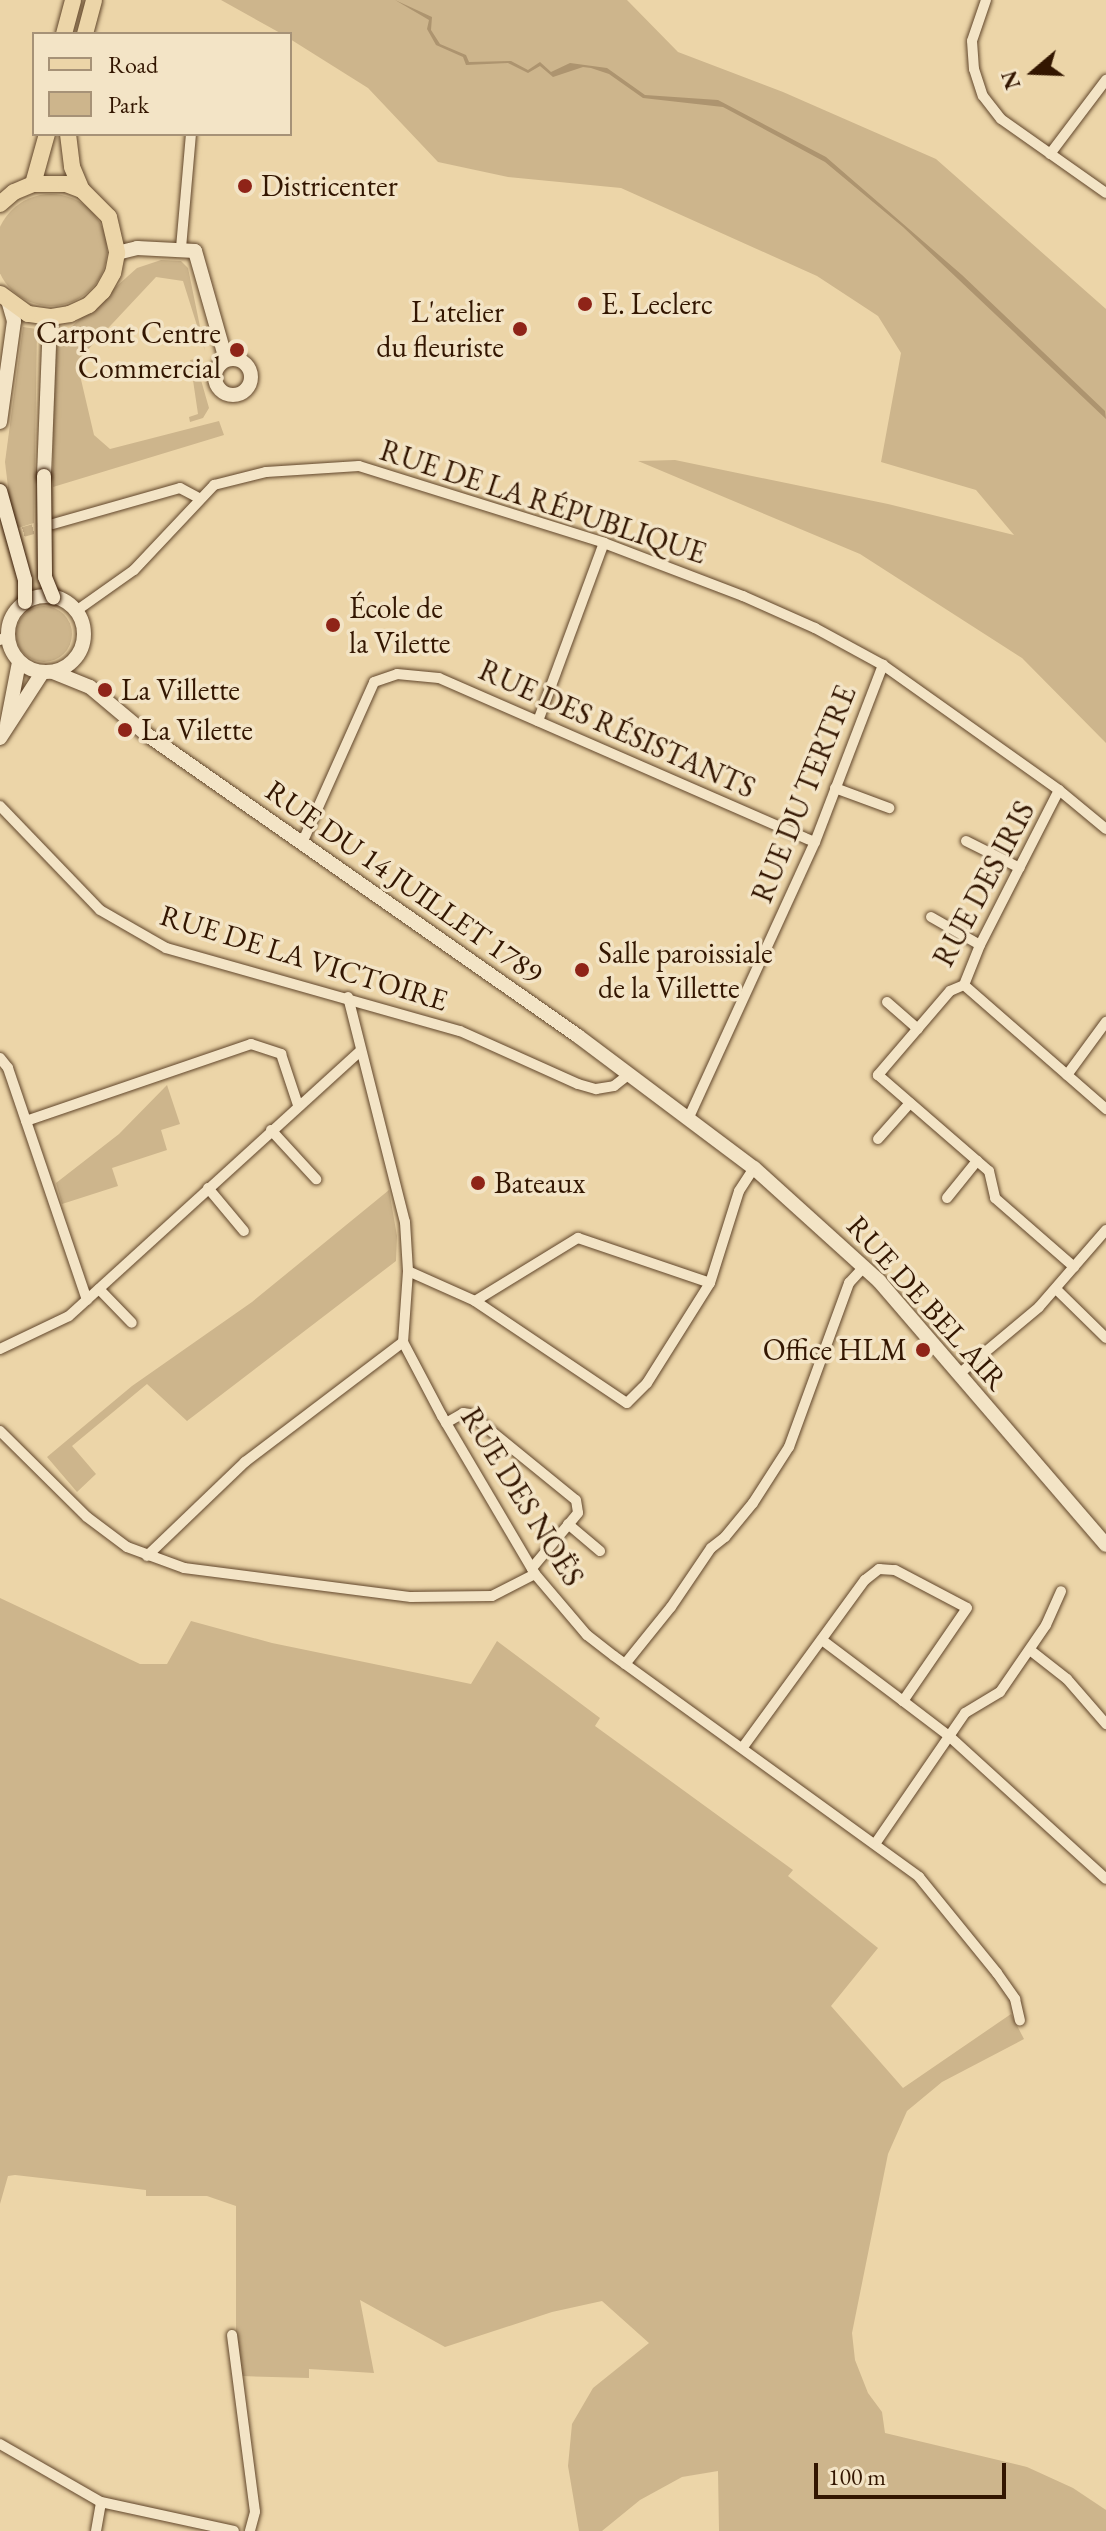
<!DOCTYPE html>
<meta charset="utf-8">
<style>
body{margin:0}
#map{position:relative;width:1106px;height:2531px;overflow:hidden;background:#ecd5a8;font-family:"EB Garamond",serif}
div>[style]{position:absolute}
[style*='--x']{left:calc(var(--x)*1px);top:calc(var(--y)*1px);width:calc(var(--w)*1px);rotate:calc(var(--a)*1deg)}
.green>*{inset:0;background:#cdb58c}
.round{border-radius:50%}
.water>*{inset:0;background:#ad946f}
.street-tunnel>*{height:10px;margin-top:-5px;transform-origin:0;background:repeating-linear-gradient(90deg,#c7af87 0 10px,transparent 0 15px)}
.roads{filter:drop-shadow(0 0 2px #61462b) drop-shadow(0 0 2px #61462b)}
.street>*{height:10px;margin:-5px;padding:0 5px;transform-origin:5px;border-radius:5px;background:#f3e4c6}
.secondary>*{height:14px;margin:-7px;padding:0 7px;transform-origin:7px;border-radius:7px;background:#f3e4c6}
.secondary>.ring{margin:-7px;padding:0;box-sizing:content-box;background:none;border:14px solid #f3e4c6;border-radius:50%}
.primary>*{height:16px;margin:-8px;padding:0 8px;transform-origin:8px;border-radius:8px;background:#ecd5a8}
.bridges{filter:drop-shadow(0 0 2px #331601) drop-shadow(0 0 2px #331601)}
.secondary-bridge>*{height:14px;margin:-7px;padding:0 7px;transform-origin:7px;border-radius:7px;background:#f3e4c6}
.dots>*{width:22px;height:22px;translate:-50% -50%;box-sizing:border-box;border:4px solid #f3e4c6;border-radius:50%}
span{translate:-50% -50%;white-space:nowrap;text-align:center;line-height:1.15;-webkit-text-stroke:7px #f3e4c6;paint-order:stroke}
.poi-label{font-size:30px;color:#331601}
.left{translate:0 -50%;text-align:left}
.right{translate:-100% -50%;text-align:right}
.street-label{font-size:30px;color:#331601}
.legend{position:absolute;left:32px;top:32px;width:260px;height:104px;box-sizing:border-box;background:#f3e4c6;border:2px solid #a69277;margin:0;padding:10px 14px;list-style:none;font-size:24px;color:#331601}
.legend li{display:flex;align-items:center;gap:16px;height:40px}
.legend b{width:40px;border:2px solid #a69277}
.north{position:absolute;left:994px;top:32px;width:80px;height:80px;-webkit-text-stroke:6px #f3e4c6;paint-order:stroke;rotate:251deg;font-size:22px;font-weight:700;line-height:32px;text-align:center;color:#331601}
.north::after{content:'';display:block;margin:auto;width:28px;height:36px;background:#331601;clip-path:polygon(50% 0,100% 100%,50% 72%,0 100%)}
.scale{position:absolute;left:814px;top:2463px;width:192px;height:36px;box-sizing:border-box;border:4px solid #331601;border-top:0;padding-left:10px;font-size:24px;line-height:28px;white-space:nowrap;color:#331601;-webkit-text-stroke:6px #f3e4c6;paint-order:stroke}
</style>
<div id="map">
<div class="green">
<div style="clip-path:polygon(221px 0,627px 0,678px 52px,783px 92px,936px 159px,1106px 309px,1106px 743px,1022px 658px,860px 554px,638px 461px,675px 460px,888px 504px,1014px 535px,976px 490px,881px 462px,901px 353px,878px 316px,817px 276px,621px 188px,508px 177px,438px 162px,368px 88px,290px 39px,290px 34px,282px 34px)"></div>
<div class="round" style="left:-5px;top:194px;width:112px;height:112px"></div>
<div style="clip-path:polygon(161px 260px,181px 261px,188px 268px,205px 351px,183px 281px,156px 277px,82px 356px,79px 371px,94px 435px,110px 449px,219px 421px,224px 435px,53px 487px,53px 382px,56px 350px,61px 336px,137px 268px)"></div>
<div style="clip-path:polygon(23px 327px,37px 329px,34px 523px,18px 528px,10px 504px,5px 462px)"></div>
<div style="clip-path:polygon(195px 359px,209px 408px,203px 418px,190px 422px,189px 417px,198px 414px,190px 360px)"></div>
<div class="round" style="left:16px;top:606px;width:56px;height:56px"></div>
<div style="clip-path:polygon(167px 1085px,180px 1124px,161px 1130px,167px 1150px,112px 1168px,118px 1186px,62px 1204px,56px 1183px,119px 1134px)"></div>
<div style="clip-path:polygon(389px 1190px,397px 1236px,396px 1261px,187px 1421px,147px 1384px,72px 1446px,96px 1474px,77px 1492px,47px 1457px,132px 1386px,252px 1302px)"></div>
<div style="clip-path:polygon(0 1598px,140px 1664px,167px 1664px,191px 1621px,272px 1643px,471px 1684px,497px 1641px,600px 1718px,595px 1726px,793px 1870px,788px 1876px,878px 1948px,831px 2006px,903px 2088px,1011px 2014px,1024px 2039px,942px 2082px,907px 2111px,888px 2154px,852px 2333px,855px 2360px,868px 2393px,882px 2412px,885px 2433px,1027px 2467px,1073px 2488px,1106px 2510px,1106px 2531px,719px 2531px,718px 2471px,682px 2477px,640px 2500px,602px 2531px,579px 2531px,568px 2466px,572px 2424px,593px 2388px,649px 2343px,602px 2301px,552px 2312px,445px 2347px,360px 2300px,374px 2373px,309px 2369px,309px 2378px,241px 2376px,236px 2331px,236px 2206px,207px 2196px,146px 2196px,146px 2190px,15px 2175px,8px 2176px,0 2204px)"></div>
</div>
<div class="water">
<div style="clip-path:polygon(395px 0,432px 17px,431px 30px,440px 44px,466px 55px,469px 62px,511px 61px,528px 70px,540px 62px,551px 72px,570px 63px,607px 68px,645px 95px,718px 100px,826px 157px,962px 275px,1105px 411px,1106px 419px,903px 227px,825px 162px,723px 107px,643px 98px,609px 74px,591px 68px,583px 67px,553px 77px,540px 66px,528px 73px,508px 63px,466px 65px,463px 57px,436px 45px,427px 29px,429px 20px)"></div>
</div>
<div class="street-tunnel">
<div style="--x:9;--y:536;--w:44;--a:-15.9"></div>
</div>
<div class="roads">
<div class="street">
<div style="--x:986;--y:0;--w:43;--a:108.9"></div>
<div style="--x:972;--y:41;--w:28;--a:86"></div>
<div style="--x:974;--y:69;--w:28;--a:72"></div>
<div style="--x:983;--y:96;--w:29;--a:52"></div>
<div style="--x:1001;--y:119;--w:128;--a:35.2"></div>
<div style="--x:1050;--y:154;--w:93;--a:-52.9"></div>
<div style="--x:181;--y:248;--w:114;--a:-85"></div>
<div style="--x:53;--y:524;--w:132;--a:-15.8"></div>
<div style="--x:180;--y:488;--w:21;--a:28"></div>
<div style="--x:76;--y:611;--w:71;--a:-35.3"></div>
<div style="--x:134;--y:570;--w:117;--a:-46.7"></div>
<div style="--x:214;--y:485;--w:54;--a:-14"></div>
<div style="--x:266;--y:472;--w:93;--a:-3.7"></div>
<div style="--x:359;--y:466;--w:257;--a:17.4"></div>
<div style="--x:604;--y:543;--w:149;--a:20.9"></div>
<div style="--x:743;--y:596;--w:79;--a:24"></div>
<div style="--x:815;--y:628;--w:77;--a:28.6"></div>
<div style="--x:883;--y:665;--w:216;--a:35.4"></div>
<div style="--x:1059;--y:790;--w:61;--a:39.7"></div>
<div style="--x:0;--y:640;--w:8;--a:-30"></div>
<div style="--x:538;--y:721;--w:190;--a:-69.7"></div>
<div style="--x:835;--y:788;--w:58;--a:20.3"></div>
<div style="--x:1059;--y:790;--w:174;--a:117"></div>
<div style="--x:980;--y:945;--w:43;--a:111.8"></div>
<div style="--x:964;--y:985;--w:15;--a:157"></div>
<div style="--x:950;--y:991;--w:111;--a:130.6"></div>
<div style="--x:878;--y:1075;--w:147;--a:40.9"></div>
<div style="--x:989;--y:1171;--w:28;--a:77"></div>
<div style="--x:995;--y:1198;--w:105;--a:41.1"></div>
<div style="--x:0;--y:806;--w:144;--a:46.1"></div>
<div style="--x:100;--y:910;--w:76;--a:29.9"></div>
<div style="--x:166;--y:948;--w:305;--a:15.8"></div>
<div style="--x:460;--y:1031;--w:129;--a:24.2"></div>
<div style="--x:578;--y:1084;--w:19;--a:16"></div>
<div style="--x:596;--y:1089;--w:18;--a:-9"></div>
<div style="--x:614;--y:1086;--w:16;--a:-38"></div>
<div style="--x:303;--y:841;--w:174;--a:-65.9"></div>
<div style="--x:374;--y:682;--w:24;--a:-19"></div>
<div style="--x:397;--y:674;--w:42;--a:5.4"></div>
<div style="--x:439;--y:678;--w:410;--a:23.6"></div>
<div style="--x:966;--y:841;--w:60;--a:26.6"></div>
<div style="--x:931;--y:917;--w:56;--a:29.7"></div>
<div style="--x:964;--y:985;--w:189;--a:41.1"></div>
<div style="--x:348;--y:997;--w:232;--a:75.8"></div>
<div style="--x:405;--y:1222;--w:49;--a:86.5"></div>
<div style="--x:408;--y:1271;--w:71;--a:94"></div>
<div style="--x:403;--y:1342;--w:84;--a:62.2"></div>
<div style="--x:442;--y:1416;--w:183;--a:59.5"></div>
<div style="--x:535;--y:1574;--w:80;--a:49.6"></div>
<div style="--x:587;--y:1635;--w:34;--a:38"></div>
<div style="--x:614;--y:1656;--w:377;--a:35.9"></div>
<div style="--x:919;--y:1877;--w:124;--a:50.9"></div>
<div style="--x:997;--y:1973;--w:32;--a:55"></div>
<div style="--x:1015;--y:1999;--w:22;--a:77"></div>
<div style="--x:887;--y:1002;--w:41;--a:41.1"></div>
<div style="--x:0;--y:1058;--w:13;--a:51"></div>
<div style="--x:8;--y:1068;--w:245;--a:71.2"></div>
<div style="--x:1067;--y:1075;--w:66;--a:-53.7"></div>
<div style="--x:689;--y:1117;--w:302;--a:-65.4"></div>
<div style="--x:815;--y:842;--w:190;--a:-69"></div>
<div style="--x:26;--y:1121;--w:238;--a:-18.9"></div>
<div style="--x:251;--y:1044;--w:32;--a:18"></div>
<div style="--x:281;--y:1054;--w:54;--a:71.6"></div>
<div style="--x:271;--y:1130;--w:67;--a:47.4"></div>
<div style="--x:878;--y:1139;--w:48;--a:-48.4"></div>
<div style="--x:208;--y:1188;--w:56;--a:50.1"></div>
<div style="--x:947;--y:1198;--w:48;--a:-51"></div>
<div style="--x:408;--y:1271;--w:73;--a:24.1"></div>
<div style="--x:475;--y:1301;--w:183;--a:33.9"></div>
<div style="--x:627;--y:1403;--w:28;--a:-45"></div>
<div style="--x:647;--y:1383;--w:118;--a:-57.8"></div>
<div style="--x:710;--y:1283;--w:96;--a:-72.5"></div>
<div style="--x:739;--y:1191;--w:27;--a:-57"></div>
<div style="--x:99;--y:1289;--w:47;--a:45.9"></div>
<div style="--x:1056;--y:1289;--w:70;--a:44.4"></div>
<div style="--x:475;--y:1301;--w:121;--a:-31.5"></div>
<div style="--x:578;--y:1238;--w:139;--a:18.8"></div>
<div style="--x:0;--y:1349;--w:76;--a:-25.6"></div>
<div style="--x:69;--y:1316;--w:394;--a:-42.3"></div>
<div style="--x:959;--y:1374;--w:104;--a:-39.9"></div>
<div style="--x:1039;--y:1307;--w:102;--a:-49"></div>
<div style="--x:446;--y:1423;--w:20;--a:-30"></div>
<div style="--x:463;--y:1413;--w:7;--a:8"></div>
<div style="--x:470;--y:1414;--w:136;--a:39.1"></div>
<div style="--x:576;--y:1500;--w:13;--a:81"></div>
<div style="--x:578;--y:1513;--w:72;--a:129.9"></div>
<div style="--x:0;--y:1431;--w:122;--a:44.7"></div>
<div style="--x:87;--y:1517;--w:50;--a:36.9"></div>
<div style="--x:127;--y:1547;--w:61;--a:20.2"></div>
<div style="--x:184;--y:1568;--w:229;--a:7.3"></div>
<div style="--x:411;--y:1597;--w:81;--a:-0.7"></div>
<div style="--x:492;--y:1596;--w:48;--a:-27.1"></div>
<div style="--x:568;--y:1524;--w:42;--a:40.2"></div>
<div style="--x:147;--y:1556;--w:136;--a:-43.8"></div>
<div style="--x:245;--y:1462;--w:198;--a:-37.2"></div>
<div style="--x:1030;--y:1650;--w:47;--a:38.1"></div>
<div style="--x:1067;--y:1679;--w:60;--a:49.1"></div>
<div style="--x:625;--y:1664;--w:73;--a:-51.1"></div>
<div style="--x:671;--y:1607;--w:71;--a:-55.9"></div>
<div style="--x:711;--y:1548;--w:18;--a:-38"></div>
<div style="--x:725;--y:1537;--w:44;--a:-50.5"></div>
<div style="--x:753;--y:1503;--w:67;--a:-57.3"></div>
<div style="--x:789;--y:1447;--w:175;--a:-69.9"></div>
<div style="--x:849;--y:1283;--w:22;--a:-47"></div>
<div style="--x:903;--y:1701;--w:58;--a:37.3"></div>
<div style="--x:949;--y:1736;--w:212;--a:42.3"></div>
<div style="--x:743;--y:1747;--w:207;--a:-53.9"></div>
<div style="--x:865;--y:1580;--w:18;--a:-38"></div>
<div style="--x:879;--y:1569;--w:16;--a:4"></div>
<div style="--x:895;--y:1570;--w:81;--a:27.8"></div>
<div style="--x:967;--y:1608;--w:113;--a:124.5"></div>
<div style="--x:903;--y:1701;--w:101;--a:-143"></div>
<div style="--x:875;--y:1844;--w:159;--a:-55.5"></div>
<div style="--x:965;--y:1713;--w:41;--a:-31"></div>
<div style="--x:1000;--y:1692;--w:81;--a:-55.5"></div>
<div style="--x:1046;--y:1625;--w:37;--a:-66"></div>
<div style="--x:232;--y:2335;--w:178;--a:82.6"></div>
<div style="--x:255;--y:2512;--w:20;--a:105"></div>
<div style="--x:0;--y:2444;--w:116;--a:29.9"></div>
<div style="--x:101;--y:2502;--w:136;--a:12.3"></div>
<div style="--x:96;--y:2531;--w:29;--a:-80"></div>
</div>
<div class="secondary">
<div style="--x:117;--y:253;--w:21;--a:-14"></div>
<div style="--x:137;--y:248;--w:58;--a:3"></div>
<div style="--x:195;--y:251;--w:113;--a:74.1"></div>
<div class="ring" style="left:215px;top:359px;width:22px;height:22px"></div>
<div style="--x:0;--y:422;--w:102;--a:-82.1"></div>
<div style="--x:14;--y:321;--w:19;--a:-106"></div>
<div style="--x:44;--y:476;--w:159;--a:-87.8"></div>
<div class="ring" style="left:8px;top:596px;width:62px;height:62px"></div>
<div style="--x:53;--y:672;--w:40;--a:22"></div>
<div style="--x:90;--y:687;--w:73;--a:40"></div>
<div style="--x:146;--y:734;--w:527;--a:34.96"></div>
<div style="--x:578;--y:1036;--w:220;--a:36.9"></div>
<div style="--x:754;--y:1168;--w:169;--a:42.1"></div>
<div style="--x:879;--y:1281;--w:348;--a:49.3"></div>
<div style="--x:7;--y:724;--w:63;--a:-79"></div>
<div style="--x:0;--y:738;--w:77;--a:-57.1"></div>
</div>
<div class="primary">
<div style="--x:64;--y:34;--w:35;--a:-75"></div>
<div style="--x:85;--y:34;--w:35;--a:-75"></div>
<div style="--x:68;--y:134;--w:33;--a:83"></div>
<div style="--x:72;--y:167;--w:25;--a:67"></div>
<div style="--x:33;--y:184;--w:52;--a:-74.4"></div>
<div style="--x:0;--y:204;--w:18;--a:-41"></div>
<div style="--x:14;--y:192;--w:21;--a:-23"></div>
<div style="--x:33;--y:184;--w:33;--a:0"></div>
<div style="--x:66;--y:184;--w:17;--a:21"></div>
<div style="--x:82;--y:190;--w:38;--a:45"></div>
<div style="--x:109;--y:217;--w:37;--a:77"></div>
<div style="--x:117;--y:253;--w:20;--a:101"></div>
<div style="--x:113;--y:273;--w:21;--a:119"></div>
<div style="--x:103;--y:291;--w:20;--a:135"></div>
<div style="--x:89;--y:305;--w:21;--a:155"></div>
<div style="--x:70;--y:314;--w:20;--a:171"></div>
<div style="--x:50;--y:317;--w:22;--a:-172"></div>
<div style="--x:28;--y:314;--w:34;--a:-144"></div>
</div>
</div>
<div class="bridges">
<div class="secondary-bridge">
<div style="--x:44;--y:476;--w:101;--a:89.4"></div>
<div style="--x:45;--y:577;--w:22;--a:68"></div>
<div style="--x:0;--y:491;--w:92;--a:74.3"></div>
<div style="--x:25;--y:580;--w:22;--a:90"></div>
</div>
</div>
<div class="dots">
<div style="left:245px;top:186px;background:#8f2418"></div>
<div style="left:585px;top:304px;background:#8f2418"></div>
<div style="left:520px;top:329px;background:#8f2418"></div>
<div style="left:237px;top:350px;background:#8f2418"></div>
<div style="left:333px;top:625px;background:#8f2418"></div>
<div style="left:105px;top:690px;background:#8f2418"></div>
<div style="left:125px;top:730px;background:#8f2418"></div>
<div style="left:582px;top:970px;background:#8f2418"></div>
<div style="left:478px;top:1183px;background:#8f2418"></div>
<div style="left:923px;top:1350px;background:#8f2418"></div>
</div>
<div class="poi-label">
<span class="left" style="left:261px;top:186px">Districenter</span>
<span class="left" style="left:601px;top:304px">E. Leclerc</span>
<span class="right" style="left:504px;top:329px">L'atelier<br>du fleuriste</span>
<span class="right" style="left:221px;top:350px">Carpont Centre<br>Commercial</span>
<span class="left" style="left:349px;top:625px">École de<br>la Vilette</span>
<span class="left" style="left:121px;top:690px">La Villette</span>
<span class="left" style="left:141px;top:730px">La Vilette</span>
<span class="left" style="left:598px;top:970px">Salle paroissiale<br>de la Villette</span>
<span class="left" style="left:494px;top:1183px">Bateaux</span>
<span class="right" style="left:907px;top:1350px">Office HLM</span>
</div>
<div class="street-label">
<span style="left:543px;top:502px;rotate:18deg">RUE DE LA RÉPUBLIQUE</span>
<span style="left:617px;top:729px;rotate:24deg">RUE DES RÉSISTANTS</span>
<span style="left:804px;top:794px;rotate:-68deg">RUE DU TERTRE</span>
<span style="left:404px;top:882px;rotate:35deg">RUE DU 14 JUILLET 1789</span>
<span style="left:984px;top:884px;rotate:-62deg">RUE DES IRIS</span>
<span style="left:304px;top:958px;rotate:17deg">RUE DE LA VICTOIRE</span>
<span style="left:927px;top:1303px;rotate:48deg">RUE DE BEL AIR</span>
<span style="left:522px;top:1497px;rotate:58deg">RUE DES NOËS</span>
</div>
<ul class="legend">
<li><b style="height:10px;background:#ecd5a8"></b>Road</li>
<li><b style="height:22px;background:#cdb58c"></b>Park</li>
</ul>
<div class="north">N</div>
<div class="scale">100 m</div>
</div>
